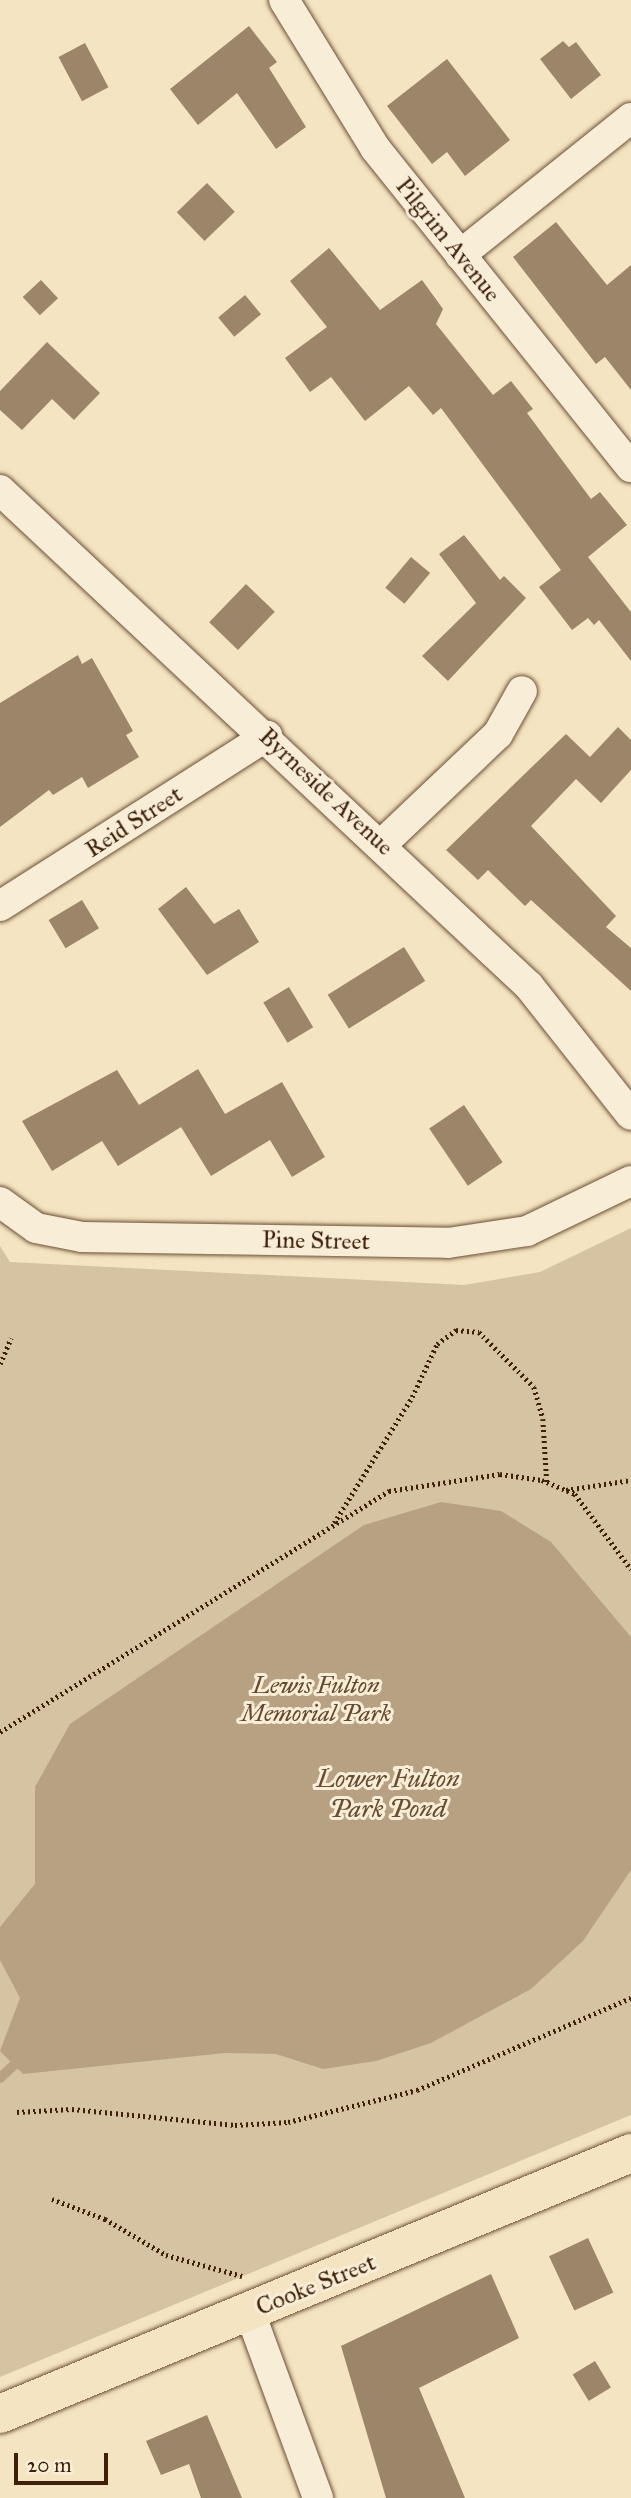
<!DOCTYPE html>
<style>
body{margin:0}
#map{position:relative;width:631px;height:2498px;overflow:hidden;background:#f5e4c1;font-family:"IM FELL Great Primer",serif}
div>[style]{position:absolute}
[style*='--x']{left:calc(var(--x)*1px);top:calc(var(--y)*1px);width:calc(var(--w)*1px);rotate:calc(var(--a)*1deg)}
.green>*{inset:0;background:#d6c3a2}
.water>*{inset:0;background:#b7a182}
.stream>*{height:10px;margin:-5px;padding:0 5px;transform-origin:5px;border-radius:5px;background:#b7a182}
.building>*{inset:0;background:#9d8569;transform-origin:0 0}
.path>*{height:4.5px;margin-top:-2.25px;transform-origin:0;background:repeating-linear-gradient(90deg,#3e1f09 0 2px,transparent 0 5.5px)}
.roads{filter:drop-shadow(0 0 2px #6c5037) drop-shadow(0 0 2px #6c5037)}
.minor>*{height:30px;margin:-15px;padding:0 15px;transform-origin:15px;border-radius:15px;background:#f8edd7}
.major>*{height:38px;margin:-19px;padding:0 19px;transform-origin:19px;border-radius:19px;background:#f5e4c1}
span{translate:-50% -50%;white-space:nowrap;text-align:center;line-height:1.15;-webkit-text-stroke:6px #f8edd7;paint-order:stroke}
.street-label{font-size:24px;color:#3e1f09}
.park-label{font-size:24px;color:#64482f;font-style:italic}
.water-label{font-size:26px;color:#684c33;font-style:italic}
.scale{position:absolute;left:14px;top:2453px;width:94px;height:32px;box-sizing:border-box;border:4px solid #3e1f09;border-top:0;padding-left:9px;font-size:21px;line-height:24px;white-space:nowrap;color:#3e1f09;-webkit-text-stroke:5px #f8edd7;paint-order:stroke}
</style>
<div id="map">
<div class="green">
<div style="clip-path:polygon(631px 1228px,631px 2115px,0 2377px,0 1246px,10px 1262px,464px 1285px,540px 1272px)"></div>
</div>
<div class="water">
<div style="clip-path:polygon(441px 1502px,501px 1511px,551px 1542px,631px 1637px,631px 1870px,583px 1941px,531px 1989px,431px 2043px,376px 2061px,323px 2069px,276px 2054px,225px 2053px,23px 2074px,0 2051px,20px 1998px,0 1960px,0 1927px,35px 1884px,35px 1787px,70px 1724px,364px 1525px)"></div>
</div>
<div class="stream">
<div style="--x:0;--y:2078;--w:19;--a:-43"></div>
</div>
<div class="building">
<div style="clip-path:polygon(249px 26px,277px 62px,269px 68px,306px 127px,276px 149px,237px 93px,198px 125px,170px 89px)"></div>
<div style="clip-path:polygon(563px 41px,569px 47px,576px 42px,601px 75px,571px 99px,540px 59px)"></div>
<div style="left:85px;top:43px;width:50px;height:30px;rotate:62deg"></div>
<div style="clip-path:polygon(447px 59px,510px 140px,465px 176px,447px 152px,432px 164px,387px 106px)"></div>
<div style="left:207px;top:183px;width:40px;height:42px;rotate:46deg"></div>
<div style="clip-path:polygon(556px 222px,607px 285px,631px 265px,631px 390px,605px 357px,596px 364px,513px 257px)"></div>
<div style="clip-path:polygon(329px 248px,380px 310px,422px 280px,443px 309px,436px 324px,493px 395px,511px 381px,533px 409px,527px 413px,591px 499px,600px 492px,627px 525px,588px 557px,631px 612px,631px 661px,599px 620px,594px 625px,588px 618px,572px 630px,539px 587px,561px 570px,441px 408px,433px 415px,409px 386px,365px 421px,331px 377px,310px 392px,285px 358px,327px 327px,290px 281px)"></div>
<div style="left:41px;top:280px;width:25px;height:25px;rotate:47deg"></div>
<div style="left:245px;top:295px;width:25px;height:35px;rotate:50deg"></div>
<div style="clip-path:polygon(47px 342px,100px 393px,74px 420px,52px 399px,22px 430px,0 410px,0 391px)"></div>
<div style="clip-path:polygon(464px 535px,500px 580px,504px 576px,526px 598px,448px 681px,422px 656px,476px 603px,439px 554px)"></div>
<div style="left:411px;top:557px;width:25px;height:40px;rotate:40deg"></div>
<div style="left:246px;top:584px;width:40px;height:53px;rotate:44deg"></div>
<div style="clip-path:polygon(78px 655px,82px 664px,92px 658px,133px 731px,126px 735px,139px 757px,88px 788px,82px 777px,53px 795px,49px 790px,0 827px,0 703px)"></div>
<div style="clip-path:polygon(618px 727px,631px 740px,631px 770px,601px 803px,576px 779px,531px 826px,616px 916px,606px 927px,631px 948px,631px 991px,531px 900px,525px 906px,488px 870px,478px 880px,446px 850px,566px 734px,590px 757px)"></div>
<div style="clip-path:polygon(186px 887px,214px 924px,239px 909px,259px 942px,207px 975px,158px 909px)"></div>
<div style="left:82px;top:900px;width:33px;height:39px;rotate:59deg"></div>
<div style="left:404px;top:947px;width:40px;height:90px;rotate:58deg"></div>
<div style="left:289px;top:987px;width:47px;height:30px;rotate:59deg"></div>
<div style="clip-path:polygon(198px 1069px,225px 1114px,282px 1082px,325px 1157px,292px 1177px,270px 1140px,211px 1176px,181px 1127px,118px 1166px,102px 1141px,52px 1171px,22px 1121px,117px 1070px,139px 1105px)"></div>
<div style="left:464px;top:1105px;width:69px;height:42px;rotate:56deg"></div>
<div style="left:588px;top:2238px;width:60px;height:43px;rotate:65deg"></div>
<div style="clip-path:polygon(491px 2274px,519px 2338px,419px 2388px,465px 2498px,386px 2498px,341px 2346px)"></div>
<div style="left:595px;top:2361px;width:31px;height:26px;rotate:59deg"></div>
<div style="clip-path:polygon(207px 2415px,242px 2498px,201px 2498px,189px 2464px,161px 2475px,146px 2441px)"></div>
</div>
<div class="path">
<div style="--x:0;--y:1364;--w:28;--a:-67"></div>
<div style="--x:566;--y:1490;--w:66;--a:-8.7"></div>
<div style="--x:334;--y:1523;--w:148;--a:-58.2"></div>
<div style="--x:412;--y:1397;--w:59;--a:-64.7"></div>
<div style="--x:437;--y:1344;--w:24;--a:-36"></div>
<div style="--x:456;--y:1330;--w:23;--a:5"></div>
<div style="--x:479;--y:1332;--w:78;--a:45"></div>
<div style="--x:534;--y:1387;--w:33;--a:74"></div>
<div style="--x:543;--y:1419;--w:63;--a:86.4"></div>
<div style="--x:0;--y:1732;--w:458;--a:-31.8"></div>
<div style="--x:389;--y:1491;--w:112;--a:-8.7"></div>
<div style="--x:500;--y:1474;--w:42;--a:8.1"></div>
<div style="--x:542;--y:1480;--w:36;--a:23"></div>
<div style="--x:575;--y:1494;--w:94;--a:53.3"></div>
<div style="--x:17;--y:2112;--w:55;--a:-3.1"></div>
<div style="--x:72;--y:2109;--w:164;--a:5.6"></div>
<div style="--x:235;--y:2125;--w:53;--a:-3.2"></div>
<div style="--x:288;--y:2122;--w:133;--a:-13.9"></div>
<div style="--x:417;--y:2090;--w:233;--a:-23.3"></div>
<div style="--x:52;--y:2199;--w:57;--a:20.7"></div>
<div style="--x:105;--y:2219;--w:71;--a:30.5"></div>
<div style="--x:166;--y:2255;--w:79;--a:15.4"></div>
</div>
<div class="roads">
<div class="minor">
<div style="--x:284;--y:0;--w:174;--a:58.4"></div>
<div style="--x:375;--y:148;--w:409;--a:51.3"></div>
<div style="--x:460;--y:255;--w:219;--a:-38.7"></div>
<div style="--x:0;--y:490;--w:725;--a:43.16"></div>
<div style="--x:529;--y:986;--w:164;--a:51.7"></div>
<div style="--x:381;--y:845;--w:161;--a:-43.5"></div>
<div style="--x:498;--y:734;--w:49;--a:-60.8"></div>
<div style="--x:0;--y:906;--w:317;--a:-32.5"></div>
<div style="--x:0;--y:1202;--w:44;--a:35.8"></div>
<div style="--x:36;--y:1228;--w:47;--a:11.1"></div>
<div style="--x:82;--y:1237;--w:366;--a:0.9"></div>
<div style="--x:448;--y:1243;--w:80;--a:-8.6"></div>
<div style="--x:527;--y:1231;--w:115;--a:-25.7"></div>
<div style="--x:250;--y:2313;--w:197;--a:69.8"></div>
</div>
<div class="major">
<div style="--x:0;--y:2414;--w:683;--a:-22.47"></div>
</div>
</div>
<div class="street-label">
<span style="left:448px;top:240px;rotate:51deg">Pilgrim Avenue</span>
<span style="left:326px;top:792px;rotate:43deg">Byrneside Avenue</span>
<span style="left:134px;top:822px;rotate:-33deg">Reid Street</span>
<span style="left:316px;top:1241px;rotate:1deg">Pine Street</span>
<span style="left:316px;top:2285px;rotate:-22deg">Cooke Street</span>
</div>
<div class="park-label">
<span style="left:316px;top:1700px">Lewis Fulton<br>Memorial Park</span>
</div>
<div class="water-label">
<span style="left:388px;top:1794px">Lower Fulton<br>Park Pond</span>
</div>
<div class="scale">20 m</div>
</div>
